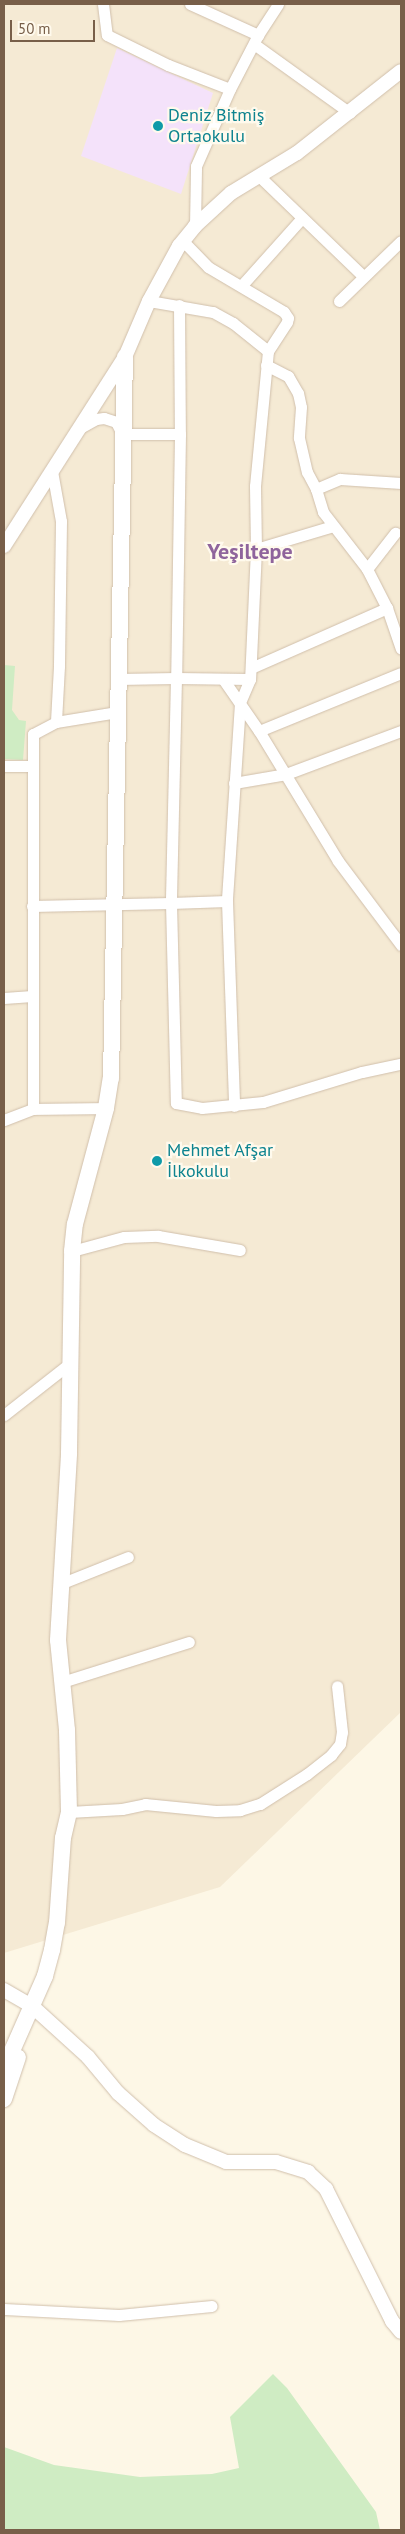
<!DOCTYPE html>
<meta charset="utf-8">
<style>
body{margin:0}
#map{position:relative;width:405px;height:2534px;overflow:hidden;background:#fdf7e6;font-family:"PT Sans",sans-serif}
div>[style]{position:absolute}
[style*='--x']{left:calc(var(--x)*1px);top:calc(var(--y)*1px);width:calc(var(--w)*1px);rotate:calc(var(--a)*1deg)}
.residential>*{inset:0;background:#f5ead4}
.education>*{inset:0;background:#f4e2fa}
.green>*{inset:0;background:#cfecc3}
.roads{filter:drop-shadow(0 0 1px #d0bfab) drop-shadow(0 0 1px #d0bfab)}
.minor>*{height:11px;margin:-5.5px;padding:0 5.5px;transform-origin:5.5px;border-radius:5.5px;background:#fff}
.tertiary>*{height:14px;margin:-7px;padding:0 7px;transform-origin:7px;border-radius:7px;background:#fff}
.secondary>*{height:16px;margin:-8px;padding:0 8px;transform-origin:8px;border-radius:8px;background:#fff}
.dots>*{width:14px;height:14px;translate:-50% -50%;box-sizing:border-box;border:2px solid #fffaed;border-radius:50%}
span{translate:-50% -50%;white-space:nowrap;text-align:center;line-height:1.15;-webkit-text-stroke:4.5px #fffaed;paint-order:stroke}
.culture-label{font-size:18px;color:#0d838f}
.left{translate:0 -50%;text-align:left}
.district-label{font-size:22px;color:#8f649c;font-weight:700}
.frame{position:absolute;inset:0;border:5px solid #785f49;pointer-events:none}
.scale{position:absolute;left:10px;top:20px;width:85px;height:22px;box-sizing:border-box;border:2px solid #785f49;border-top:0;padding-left:6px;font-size:15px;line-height:18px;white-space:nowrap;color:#785f49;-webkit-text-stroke:4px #fffaed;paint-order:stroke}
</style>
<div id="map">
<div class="residential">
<div style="clip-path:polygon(4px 4px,401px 4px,401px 1712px,220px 1887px,4px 1953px)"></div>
</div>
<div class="education">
<div style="clip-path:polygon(117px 48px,213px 93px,181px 194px,81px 156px)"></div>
</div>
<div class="green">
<div style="clip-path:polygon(4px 665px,15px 666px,12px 710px,19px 720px,26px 721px,23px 760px,4px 759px)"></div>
<div style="clip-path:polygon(273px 2374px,287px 2388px,376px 2512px,380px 2530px,4px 2530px,4px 2447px,54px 2465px,140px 2477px,212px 2474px,239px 2468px,230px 2417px)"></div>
</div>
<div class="roads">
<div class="minor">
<div style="--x:103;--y:4;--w:31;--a:83"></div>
<div style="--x:107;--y:35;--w:68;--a:26.2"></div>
<div style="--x:168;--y:65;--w:66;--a:21.2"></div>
<div style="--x:190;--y:4;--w:75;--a:24.5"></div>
<div style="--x:254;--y:44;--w:118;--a:35.7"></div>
<div style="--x:258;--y:175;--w:146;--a:43.9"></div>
<div style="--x:195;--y:226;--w:60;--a:-89"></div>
<div style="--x:196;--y:166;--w:84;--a:-66.2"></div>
<div style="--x:230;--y:89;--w:61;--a:-62.6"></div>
<div style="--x:258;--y:35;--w:37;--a:-57"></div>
<div style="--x:183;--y:241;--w:36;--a:46"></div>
<div style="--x:208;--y:267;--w:88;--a:30.6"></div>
<div style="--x:284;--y:312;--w:7;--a:56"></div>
<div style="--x:288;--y:318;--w:4;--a:104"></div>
<div style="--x:287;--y:322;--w:35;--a:123"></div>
<div style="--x:242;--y:285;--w:90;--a:-48.2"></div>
<div style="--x:149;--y:301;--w:65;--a:9.8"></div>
<div style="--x:213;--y:312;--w:23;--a:29"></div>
<div style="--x:233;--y:323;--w:45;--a:38.7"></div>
<div style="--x:268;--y:351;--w:136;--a:95.5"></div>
<div style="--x:255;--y:486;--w:63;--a:89.1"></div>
<div style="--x:256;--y:549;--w:130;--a:92.6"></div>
<div style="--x:250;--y:679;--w:26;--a:113"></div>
<div style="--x:240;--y:703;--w:198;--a:93.8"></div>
<div style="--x:227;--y:901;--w:205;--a:88"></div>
<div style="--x:339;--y:301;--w:86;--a:-44.1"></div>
<div style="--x:179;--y:305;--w:129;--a:89.6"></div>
<div style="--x:180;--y:434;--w:244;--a:90.9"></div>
<div style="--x:176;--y:678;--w:74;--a:0.8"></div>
<div style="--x:266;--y:365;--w:25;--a:27"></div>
<div style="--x:288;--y:376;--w:20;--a:60"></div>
<div style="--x:298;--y:393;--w:14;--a:78"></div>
<div style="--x:301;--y:407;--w:31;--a:94"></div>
<div style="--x:299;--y:438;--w:35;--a:77"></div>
<div style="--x:307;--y:472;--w:19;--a:62"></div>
<div style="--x:316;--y:489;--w:24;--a:73"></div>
<div style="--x:323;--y:512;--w:72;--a:52.3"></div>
<div style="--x:367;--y:569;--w:44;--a:62.9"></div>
<div style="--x:387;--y:608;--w:43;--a:71.1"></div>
<div style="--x:80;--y:428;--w:18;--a:-29"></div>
<div style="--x:96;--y:419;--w:8;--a:-7"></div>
<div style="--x:104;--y:418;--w:13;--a:18"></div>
<div style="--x:116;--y:422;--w:13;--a:63"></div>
<div style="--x:122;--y:434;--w:58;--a:0"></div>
<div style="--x:52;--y:471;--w:51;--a:79.8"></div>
<div style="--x:61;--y:521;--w:145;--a:90.8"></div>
<div style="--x:59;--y:666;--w:56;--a:93.1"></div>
<div style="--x:56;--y:722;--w:26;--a:152"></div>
<div style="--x:33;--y:734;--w:375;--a:90"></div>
<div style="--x:33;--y:1109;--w:73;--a:-0.8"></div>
<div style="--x:316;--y:489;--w:26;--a:-23"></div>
<div style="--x:340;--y:479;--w:61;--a:3.8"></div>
<div style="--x:256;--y:549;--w:80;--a:-16.6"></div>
<div style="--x:367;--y:569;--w:46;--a:-52.1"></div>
<div style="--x:251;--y:668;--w:149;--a:-23.8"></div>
<div style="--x:118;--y:679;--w:58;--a:-1"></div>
<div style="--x:176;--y:678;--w:225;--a:91.3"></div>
<div style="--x:171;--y:903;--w:56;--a:-2"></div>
<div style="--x:223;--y:679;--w:63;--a:55.3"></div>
<div style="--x:259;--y:731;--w:152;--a:58.7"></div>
<div style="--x:338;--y:861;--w:105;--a:53.1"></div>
<div style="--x:56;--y:722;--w:62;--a:-9.3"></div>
<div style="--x:259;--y:731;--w:153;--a:-22.2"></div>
<div style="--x:4;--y:766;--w:28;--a:0"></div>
<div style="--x:234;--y:783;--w:53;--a:-9.8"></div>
<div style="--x:286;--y:774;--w:123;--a:-20.5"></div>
<div style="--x:32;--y:906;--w:139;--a:-1.2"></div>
<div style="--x:171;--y:903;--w:200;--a:88.6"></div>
<div style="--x:176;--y:1103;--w:26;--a:11"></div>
<div style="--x:202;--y:1108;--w:61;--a:-5.6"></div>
<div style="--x:263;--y:1102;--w:103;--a:-16.9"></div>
<div style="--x:362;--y:1072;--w:40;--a:-12"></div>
<div style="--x:4;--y:998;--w:28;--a:-4"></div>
<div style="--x:4;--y:1120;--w:31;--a:-21"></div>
<div style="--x:72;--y:1251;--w:54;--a:-15.1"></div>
<div style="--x:124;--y:1237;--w:34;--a:-2"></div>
<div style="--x:158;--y:1236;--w:83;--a:9.7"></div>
<div style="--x:4;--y:1415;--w:83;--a:-38.1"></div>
<div style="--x:60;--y:1584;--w:73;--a:-21.7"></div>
<div style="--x:62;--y:1682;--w:133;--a:-17.5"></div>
<div style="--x:69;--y:1812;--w:53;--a:-3.2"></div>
<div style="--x:122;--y:1809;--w:24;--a:-12"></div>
<div style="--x:145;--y:1804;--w:71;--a:5.6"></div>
<div style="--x:216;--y:1811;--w:24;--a:-2"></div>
<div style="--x:240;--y:1810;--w:21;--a:-17"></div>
<div style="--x:260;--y:1804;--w:56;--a:-32.6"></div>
<div style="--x:307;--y:1774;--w:31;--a:-38"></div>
<div style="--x:331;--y:1755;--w:14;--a:-51"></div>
<div style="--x:340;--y:1744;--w:12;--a:-81"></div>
<div style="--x:342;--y:1732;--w:46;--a:-96.2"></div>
<div style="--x:4;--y:2309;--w:115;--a:3"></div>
<div style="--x:119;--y:2315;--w:93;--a:-5.5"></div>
</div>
<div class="tertiary">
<div style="--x:4;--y:546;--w:224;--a:-57.4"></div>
<div style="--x:125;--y:357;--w:61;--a:-66.8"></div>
<div style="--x:149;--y:301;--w:63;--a:-61.4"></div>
<div style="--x:179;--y:246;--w:26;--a:-51"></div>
<div style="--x:195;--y:226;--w:49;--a:-42.5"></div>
<div style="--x:231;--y:193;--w:77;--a:-31.2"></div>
<div style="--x:297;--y:153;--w:132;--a:-38.3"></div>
<div style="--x:4;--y:1990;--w:32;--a:30"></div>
<div style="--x:32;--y:2006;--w:76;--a:42.3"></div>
<div style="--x:88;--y:2057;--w:47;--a:50.2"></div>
<div style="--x:118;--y:2093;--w:48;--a:41.6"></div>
<div style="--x:154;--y:2125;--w:37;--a:33"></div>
<div style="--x:185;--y:2145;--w:44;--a:22.5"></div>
<div style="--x:226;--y:2162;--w:50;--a:0"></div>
<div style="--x:276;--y:2162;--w:34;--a:17"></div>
<div style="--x:308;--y:2172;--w:25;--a:43"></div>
<div style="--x:326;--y:2189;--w:148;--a:63.4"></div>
<div style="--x:392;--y:2321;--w:14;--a:51"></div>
</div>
<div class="secondary">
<div style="--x:4;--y:2069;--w:102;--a:-66.2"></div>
<div style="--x:45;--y:1976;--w:27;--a:-75"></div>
<div style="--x:52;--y:1950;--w:27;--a:-80"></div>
<div style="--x:57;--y:1923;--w:85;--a:-86"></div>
<div style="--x:63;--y:1838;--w:27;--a:-77"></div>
<div style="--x:69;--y:1812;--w:82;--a:-91.4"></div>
<div style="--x:67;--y:1730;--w:90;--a:-95.7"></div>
<div style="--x:58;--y:1640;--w:187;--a:-86.6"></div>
<div style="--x:69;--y:1453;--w:202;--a:-89.1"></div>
<div style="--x:72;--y:1251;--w:27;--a:-84"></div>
<div style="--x:75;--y:1224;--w:120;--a:-75"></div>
<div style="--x:106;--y:1108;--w:30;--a:-81"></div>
<div style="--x:111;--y:1078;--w:721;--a:-88.89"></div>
<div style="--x:4;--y:2099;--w:44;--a:-71.6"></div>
</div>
</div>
<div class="dots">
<div style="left:158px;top:126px;background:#0f9aa8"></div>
<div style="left:157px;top:1161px;background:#0f9aa8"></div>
</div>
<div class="culture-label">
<span class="left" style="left:168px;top:126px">Deniz Bitmiş<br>Ortaokulu</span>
<span class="left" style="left:167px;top:1161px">Mehmet Afşar<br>İlkokulu</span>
</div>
<div class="district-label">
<span style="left:250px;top:552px">Yeşiltepe</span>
</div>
<div class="frame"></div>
<div class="scale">50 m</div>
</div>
